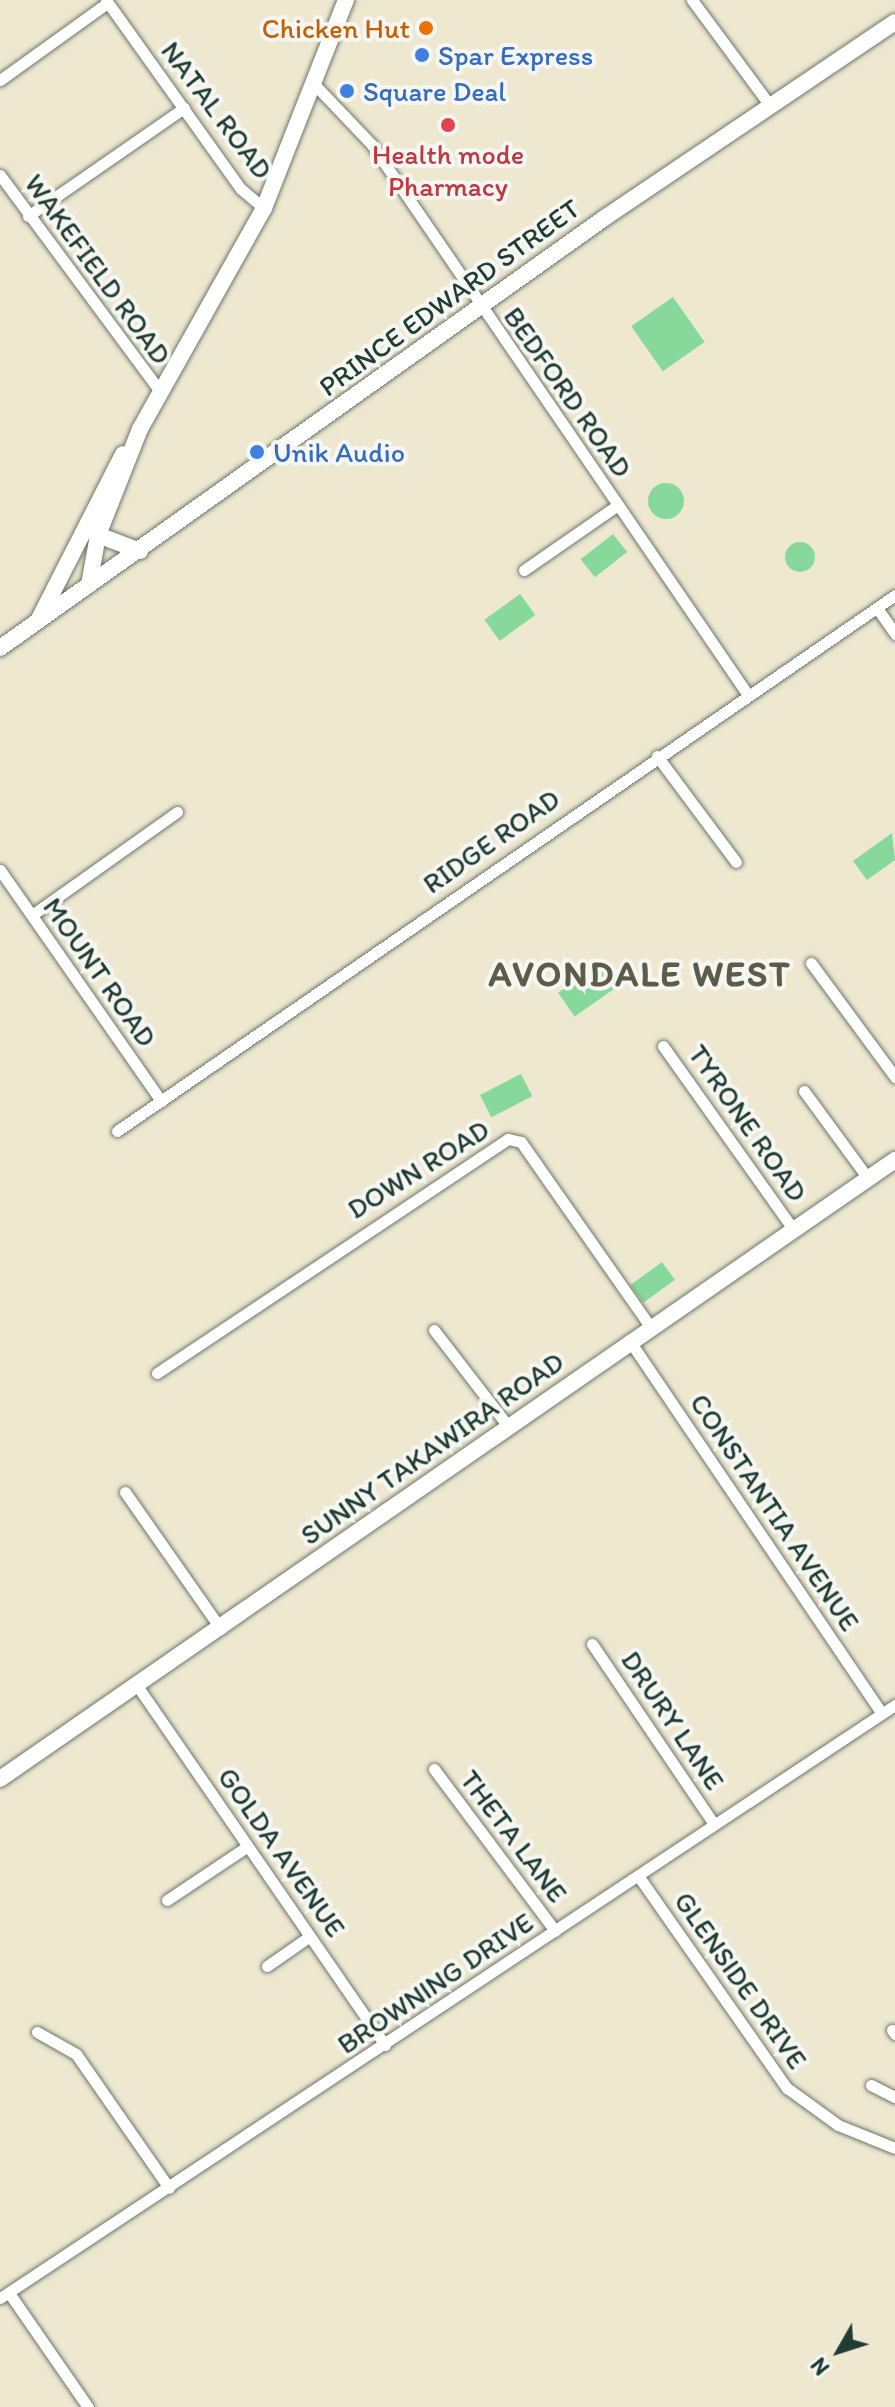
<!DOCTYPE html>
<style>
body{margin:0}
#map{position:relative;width:895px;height:2407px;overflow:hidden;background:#efe8d0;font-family:Itim,sans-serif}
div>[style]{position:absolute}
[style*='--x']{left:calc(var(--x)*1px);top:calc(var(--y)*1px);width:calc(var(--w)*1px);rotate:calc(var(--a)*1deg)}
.green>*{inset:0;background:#86d99a;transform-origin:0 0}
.round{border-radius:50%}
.roads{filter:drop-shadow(0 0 2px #68796b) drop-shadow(0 0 2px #68796b)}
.street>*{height:11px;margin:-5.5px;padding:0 5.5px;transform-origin:5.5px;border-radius:5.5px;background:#fff}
.secondary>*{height:16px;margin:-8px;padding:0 8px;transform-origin:8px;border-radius:8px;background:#fff}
.dots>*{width:22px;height:22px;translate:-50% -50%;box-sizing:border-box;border:4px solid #f6f6f2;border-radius:50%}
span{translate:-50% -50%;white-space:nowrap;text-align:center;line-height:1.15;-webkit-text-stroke:8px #f6f6f2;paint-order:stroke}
.food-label{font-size:28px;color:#c56008}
.right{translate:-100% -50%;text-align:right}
.shop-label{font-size:28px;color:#366cbe}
.left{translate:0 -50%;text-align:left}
.street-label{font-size:28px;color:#1f3d34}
.health-label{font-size:28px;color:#be3a42}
.district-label{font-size:36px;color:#5c5d49;font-weight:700;letter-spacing:2px}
.north{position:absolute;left:799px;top:2311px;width:80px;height:80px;-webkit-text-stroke:6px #f6f6f2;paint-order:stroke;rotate:231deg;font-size:22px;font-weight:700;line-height:32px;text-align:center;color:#1f3d34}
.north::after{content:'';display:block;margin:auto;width:28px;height:36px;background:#1f3d34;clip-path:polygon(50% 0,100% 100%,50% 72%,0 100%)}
</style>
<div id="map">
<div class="green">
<div style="left:673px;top:297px;width:55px;height:51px;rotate:55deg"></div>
<div class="round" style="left:648px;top:483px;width:36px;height:36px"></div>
<div style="left:613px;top:534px;width:23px;height:41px;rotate:52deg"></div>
<div class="round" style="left:785px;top:542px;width:30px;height:30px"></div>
<div style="left:520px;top:594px;width:26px;height:44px;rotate:54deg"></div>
<div style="clip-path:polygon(892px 833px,895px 860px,867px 880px,853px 861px)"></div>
<div style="left:599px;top:964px;width:29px;height:50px;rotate:55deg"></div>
<div style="left:521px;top:1074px;width:25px;height:46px;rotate:63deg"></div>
<div style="left:662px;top:1262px;width:22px;height:39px;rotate:54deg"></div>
</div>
<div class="roads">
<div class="street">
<div style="--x:106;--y:0;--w:232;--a:54.5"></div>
<div style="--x:241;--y:189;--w:30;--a:40"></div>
<div style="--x:692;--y:0;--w:129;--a:53.5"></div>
<div style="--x:0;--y:80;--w:132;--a:-35.7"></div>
<div style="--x:314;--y:84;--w:84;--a:46.4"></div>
<div style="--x:372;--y:145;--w:666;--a:55.64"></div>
<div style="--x:0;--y:175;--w:267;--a:53.5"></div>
<div style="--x:28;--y:216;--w:190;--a:-34.7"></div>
<div style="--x:524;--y:570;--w:114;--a:-34.7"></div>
<div style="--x:877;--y:608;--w:32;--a:55"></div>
<div style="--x:657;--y:756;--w:132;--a:53.3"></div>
<div style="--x:0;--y:870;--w:282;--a:55.1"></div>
<div style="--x:32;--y:915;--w:178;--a:-35.4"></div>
<div style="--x:811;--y:963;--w:142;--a:53.6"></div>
<div style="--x:663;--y:1046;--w:224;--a:54.6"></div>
<div style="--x:804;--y:1091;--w:107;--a:53.8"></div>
<div style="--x:117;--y:1131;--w:945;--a:-34.56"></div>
<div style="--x:434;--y:1330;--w:121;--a:52.4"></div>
<div style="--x:629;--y:1340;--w:449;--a:55.9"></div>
<div style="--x:157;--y:1373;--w:422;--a:-33.7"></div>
<div style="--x:508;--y:1139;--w:13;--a:13"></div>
<div style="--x:521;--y:1142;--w:225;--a:55"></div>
<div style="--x:125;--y:1492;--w:167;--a:55"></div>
<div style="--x:592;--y:1644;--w:217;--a:55.9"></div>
<div style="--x:138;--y:1687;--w:435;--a:55.4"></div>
<div style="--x:434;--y:1769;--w:202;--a:53.2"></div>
<div style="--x:639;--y:1877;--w:258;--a:55"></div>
<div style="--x:787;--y:2088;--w:63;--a:36"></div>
<div style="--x:838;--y:2125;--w:61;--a:22"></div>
<div style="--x:167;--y:1900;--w:97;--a:-33.7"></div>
<div style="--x:267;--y:1966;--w:52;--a:-34.9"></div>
<div style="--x:892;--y:2030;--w:5;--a:53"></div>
<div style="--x:37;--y:2032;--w:45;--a:29.4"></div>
<div style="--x:76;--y:2054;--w:163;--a:55.2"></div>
<div style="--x:871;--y:2085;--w:27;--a:27"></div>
<div style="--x:9;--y:2293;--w:139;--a:55.3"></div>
<div style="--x:0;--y:2298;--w:1074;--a:-33.53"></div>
</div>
<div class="secondary">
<div style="--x:98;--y:535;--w:45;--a:20.9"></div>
<div style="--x:89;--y:585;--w:51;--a:-79.8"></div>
<div style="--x:98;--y:535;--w:114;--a:-68.4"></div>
<div style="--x:140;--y:429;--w:253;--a:-60.7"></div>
<div style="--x:264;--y:208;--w:224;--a:-68.5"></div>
<div style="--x:39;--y:619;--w:185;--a:-63"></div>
<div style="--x:0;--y:648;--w:740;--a:-35.43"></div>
<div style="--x:603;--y:219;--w:352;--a:-34"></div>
<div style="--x:0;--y:1779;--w:1088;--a:-34.67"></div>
</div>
</div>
<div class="dots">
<div style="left:426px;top:28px;background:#e8710a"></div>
<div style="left:422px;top:55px;background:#3f7fe0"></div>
<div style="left:347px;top:91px;background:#3f7fe0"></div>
<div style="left:448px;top:125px;background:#e0444e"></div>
<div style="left:257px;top:452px;background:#3f7fe0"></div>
</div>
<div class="food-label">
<span class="right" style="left:410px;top:28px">Chicken Hut</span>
</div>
<div class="shop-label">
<span class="left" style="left:438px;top:55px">Spar Express</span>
<span class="left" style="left:363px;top:91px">Square Deal</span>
<span class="left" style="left:273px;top:452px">Unik Audio</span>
</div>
<div class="street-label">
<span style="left:217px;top:110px;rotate:53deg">NATAL ROAD</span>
<span style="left:98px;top:269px;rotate:54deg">WAKEFIELD ROAD</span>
<span style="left:449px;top:297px;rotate:-36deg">PRINCE EDWARD STREET</span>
<span style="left:568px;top:392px;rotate:55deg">BEDFORD ROAD</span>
<span style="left:491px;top:841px;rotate:-35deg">RIDGE ROAD</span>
<span style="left:100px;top:972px;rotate:55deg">MOUNT ROAD</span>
<span style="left:748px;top:1123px;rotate:55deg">TYRONE ROAD</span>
<span style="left:418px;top:1169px;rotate:-32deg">DOWN ROAD</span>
<span style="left:432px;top:1448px;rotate:-35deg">SUNNY TAKAWIRA ROAD</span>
<span style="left:775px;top:1512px;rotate:56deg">CONSTANTIA AVENUE</span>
<span style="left:673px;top:1720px;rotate:56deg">DRURY LANE</span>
<span style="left:514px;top:1836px;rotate:53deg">THETA LANE</span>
<span style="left:282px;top:1852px;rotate:55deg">GOLDA AVENUE</span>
<span style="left:741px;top:1980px;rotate:55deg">GLENSIDE DRIVE</span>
<span style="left:435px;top:1983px;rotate:-34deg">BROWNING DRIVE</span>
</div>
<div class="health-label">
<span style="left:448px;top:170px">Health mode<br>Pharmacy</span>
</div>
<div class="district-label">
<span style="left:640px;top:974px">AVONDALE WEST</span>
</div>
<div class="north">N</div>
</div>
